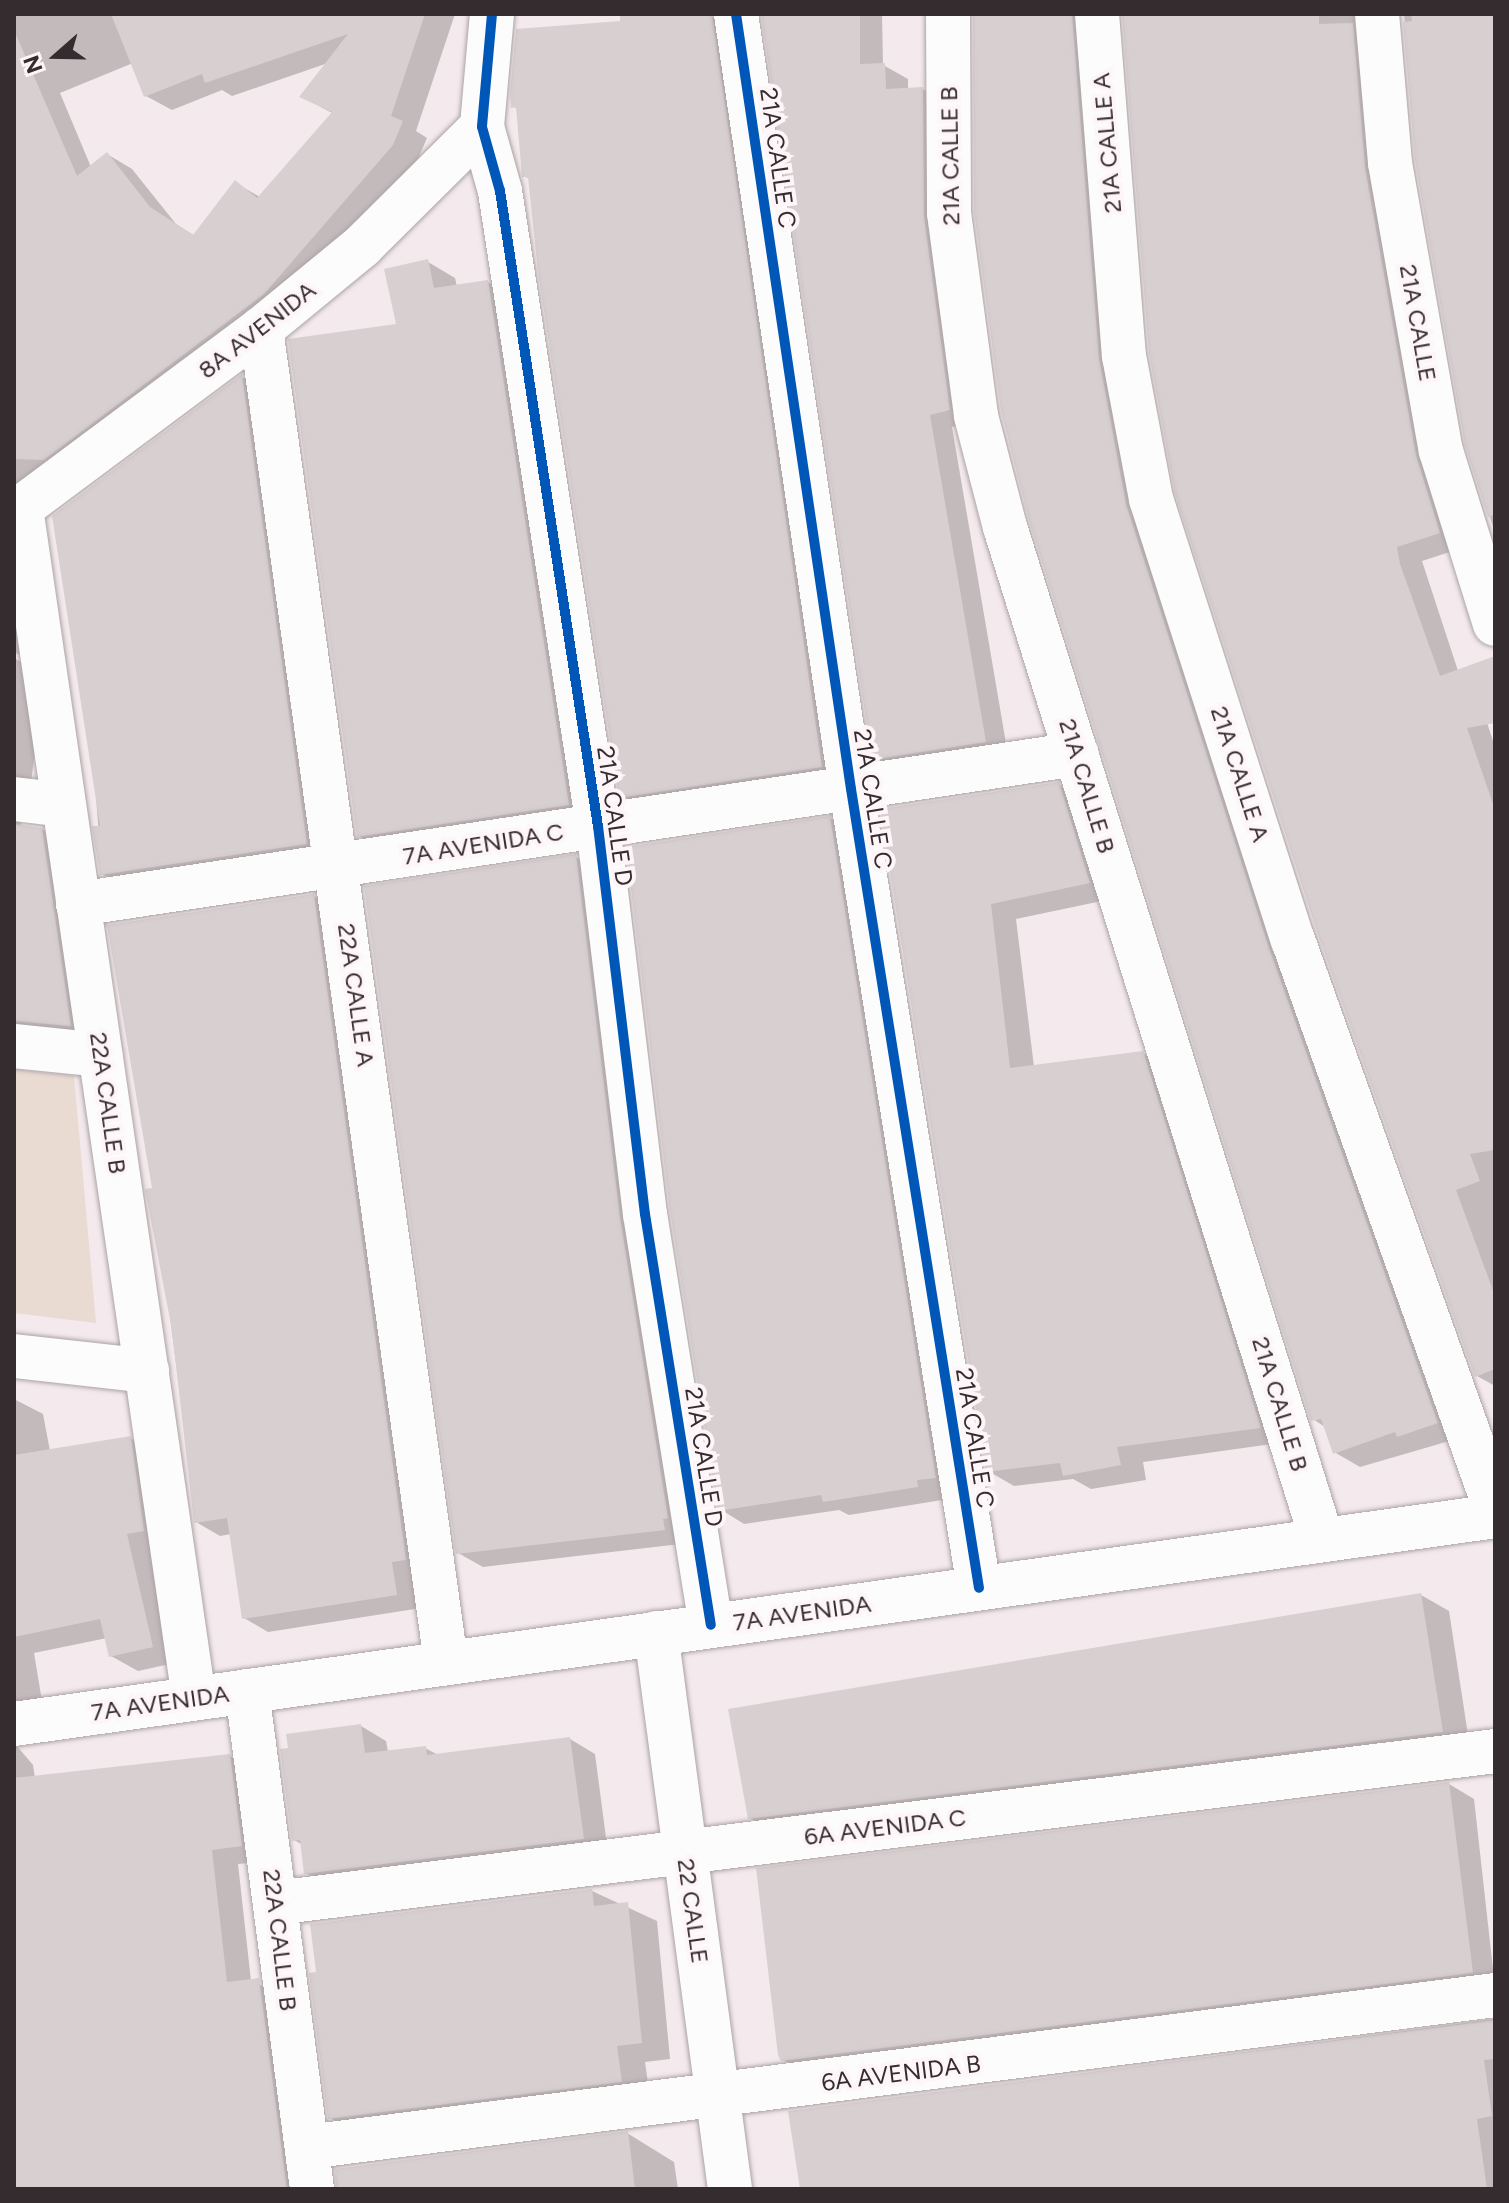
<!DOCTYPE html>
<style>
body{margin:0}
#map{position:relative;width:1509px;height:2203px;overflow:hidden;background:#f4e9ec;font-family:Figtree,sans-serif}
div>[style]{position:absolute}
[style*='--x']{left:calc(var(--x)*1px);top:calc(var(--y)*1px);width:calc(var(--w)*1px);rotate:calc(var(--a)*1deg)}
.green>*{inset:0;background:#e9dad2}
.shadow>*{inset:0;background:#0003}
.building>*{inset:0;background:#d8d0d0}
.roads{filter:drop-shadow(0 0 2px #aba3a5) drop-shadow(0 0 2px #aba3a5)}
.street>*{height:44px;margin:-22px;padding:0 22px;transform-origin:22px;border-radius:22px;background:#fdfcfc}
.cycleway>*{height:10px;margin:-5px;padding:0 5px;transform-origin:5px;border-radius:5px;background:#0057b8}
span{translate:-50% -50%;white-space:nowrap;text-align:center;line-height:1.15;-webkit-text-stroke:8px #fdf5f8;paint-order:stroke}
.street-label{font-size:24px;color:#342c2f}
.frame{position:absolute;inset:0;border:16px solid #342c2f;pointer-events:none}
.north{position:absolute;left:16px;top:16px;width:80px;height:80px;-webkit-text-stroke:6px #fdf5f8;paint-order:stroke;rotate:250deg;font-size:22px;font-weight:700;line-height:32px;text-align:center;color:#342c2f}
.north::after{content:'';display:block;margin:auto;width:28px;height:36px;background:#342c2f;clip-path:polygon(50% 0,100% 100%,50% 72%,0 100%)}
</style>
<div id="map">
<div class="green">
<div style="clip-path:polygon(14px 1069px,74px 1076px,96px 1323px,14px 1313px)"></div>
</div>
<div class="shadow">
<div style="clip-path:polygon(evenodd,14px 14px,455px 14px,416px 131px,427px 138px,418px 159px,290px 308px,17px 517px,31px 661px,14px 652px,14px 14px,133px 63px,146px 96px,172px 110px,222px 90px,232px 96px,328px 63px,302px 97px,334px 114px,260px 197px,236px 183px,195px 236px,176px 224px,132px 169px,107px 154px,91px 167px,60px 93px,133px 63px)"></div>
<div style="clip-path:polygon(763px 14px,882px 14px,883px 65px,908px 79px,908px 90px,923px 89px,945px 102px,972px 422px,952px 427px,1008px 755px,896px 771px,874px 758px)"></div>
<div style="clip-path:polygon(975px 14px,1105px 14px,1124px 374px,1463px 1437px,1360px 1467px,1334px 1452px,1325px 1427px,1313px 1419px)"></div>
<div style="clip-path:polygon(1124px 14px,1385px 14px,1465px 547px,1422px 561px,1461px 680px,1476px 689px,1495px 747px,1495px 1386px,1477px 1376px)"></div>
<div style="clip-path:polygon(1404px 14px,1495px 14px,1495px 533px,1467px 445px,1417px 159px)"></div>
<div style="clip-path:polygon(711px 16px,734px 29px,845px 779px,644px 809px,621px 796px,530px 179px,524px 176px,519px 110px,513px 106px)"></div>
<div style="clip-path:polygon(428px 262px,455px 278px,457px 287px,488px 282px,516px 298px,596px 820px,386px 852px,359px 836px,399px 326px)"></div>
<div style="clip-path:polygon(242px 377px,265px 390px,330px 857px,125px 888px,102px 874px,96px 797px)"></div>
<div style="clip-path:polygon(14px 658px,45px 676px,29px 797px,19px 813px,21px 826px,42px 829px,72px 847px,100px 1042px,14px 1038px)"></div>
<div style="clip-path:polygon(1058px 784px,1085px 799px,1116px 898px,1016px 919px,1034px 1067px,1142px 1053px,1169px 1068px,1286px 1442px,1143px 1462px,1146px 1480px,1091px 1489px,1073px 1479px,1014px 1486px,988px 1471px,882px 811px)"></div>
<div style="clip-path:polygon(830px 818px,854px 833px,960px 1491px,941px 1493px,942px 1500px,849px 1515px,839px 1510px,744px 1524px,720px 1509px)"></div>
<div style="clip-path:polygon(576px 857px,600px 871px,689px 1543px,483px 1567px,458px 1553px)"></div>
<div style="clip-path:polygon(314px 896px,338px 910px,421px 1608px,268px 1632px,244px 1618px,231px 1534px,220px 1536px,196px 1522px,154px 1190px,109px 927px)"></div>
<div style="clip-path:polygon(14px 1399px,43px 1414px,50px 1451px,130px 1438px,157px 1453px,179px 1662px,138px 1671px,111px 1656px,107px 1638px,34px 1653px,42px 1701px,16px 1745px,33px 1765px,35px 1778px,230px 1756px,257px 1772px,268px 1861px,238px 1864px,251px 1981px,286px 1996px,314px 2189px,14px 2189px)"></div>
<div style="clip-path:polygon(1421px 1595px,1449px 1611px,1470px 1748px,778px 1834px,750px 1818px)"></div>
<div style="clip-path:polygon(361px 1726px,386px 1741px,388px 1752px,425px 1748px,440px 1756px,570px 1739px,595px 1754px,608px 1853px,331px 1888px,306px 1873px,301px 1844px,294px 1840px)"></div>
<div style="clip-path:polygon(1449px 1784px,1474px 1799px,1495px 1987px,808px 2074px,783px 2060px)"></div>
<div style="clip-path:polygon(592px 1891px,657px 1921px,670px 2059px,645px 2062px,650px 2097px,359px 2135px,330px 2118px)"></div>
<div style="clip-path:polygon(1495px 2019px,1495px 2189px,802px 2189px,791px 2112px)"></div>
<div style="clip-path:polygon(627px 2133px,674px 2162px,678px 2189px,337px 2189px)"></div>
</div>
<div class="building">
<div style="clip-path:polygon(111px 14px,425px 14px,391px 116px,403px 121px,393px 145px,264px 294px,44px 460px,14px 459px,14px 30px,77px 176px,107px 152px,150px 207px,193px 235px,235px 180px,257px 198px,332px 112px,299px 97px,348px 34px,205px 83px,202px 74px,144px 97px)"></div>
<div style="clip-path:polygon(620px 14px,712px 14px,822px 767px,619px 798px,538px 272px,528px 177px,522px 177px,516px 107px,511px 108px,510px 94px,516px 29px,620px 21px)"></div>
<div style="clip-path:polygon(761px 14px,860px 14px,860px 64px,885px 63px,886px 89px,923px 87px,924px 216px,950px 410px,930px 415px,986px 742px,872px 760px)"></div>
<div style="clip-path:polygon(973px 14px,1072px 14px,1099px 358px,1126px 504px,1269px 948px,1438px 1423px,1397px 1437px,1395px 1432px,1333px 1454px,1321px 1419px,1311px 1421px,1029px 520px,1001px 411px,974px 211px)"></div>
<div style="clip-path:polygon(1122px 14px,1319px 14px,1319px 24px,1353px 23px,1365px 167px,1416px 455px,1440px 533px,1397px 547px,1400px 564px,1440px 676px,1495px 656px,1495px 723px,1467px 728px,1495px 810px,1495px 1150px,1470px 1154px,1480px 1181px,1456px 1190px,1495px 1296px,1495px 1369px,1475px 1377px,1317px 932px,1175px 493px,1149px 353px)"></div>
<div style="clip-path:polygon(1411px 14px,1495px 14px,1495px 515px,1488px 517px,1465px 445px,1415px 160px,1403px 22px,1412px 21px)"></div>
<div style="clip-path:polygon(428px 259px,434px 288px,488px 280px,569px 805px,357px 837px,288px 339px,396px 324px,384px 269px)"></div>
<div style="clip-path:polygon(242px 374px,307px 844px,100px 875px,92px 826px,100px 826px,52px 516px)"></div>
<div style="clip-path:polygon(1059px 782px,1090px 883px,991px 904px,1010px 1068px,1143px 1051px,1261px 1428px,1117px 1447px,1121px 1465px,1063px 1476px,1060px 1463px,986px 1472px,880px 809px)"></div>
<div style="clip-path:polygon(830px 816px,936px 1478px,917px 1480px,918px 1487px,823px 1502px,821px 1495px,718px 1511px,670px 1211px,626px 847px)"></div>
<div style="clip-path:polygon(14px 824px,42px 828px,71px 1026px,14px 1021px)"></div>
<div style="clip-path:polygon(576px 854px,620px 1217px,668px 1518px,663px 1519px,665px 1530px,456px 1554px,364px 886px)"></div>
<div style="clip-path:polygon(314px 894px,406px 1560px,392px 1562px,397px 1595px,242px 1619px,227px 1518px,194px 1523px,172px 1330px,145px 1189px,152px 1188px,107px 925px)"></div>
<div style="clip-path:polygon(131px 1436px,144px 1531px,127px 1534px,153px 1647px,109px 1657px,100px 1619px,14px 1637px,14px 1455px)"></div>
<div style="clip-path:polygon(1421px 1593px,1443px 1732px,748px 1819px,728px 1709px)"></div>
<div style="clip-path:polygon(361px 1724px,365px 1753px,426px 1746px,427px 1755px,570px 1737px,584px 1839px,304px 1874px,300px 1840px,292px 1841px,280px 1749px,288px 1748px,286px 1734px)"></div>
<div style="clip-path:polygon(230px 1754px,242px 1846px,212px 1850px,227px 1982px,259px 1978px,287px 2189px,14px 2189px,14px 1778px)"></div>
<div style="clip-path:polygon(1449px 1782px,1473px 1973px,781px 2061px,778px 2055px,756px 1868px)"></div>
<div style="clip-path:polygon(592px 1889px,594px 1906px,628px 1902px,642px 2043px,617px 2046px,622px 2082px,328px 2119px,309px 1973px,316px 1972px,310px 1924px)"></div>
<div style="clip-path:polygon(1495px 2020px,1495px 2059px,1484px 2060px,1492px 2116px,1477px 2119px,1487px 2189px,800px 2189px,788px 2111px)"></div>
<div style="clip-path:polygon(628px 2131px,635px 2189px,336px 2189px,335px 2169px)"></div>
</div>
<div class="roads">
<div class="street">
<div style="--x:492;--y:14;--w:113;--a:95.1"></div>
<div style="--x:482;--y:127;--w:66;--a:74.3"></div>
<div style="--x:500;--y:191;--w:643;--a:81.23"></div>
<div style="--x:598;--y:826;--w:391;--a:83.1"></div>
<div style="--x:645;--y:1214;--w:416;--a:80.9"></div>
<div style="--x:736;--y:14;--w:783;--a:81.56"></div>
<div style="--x:851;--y:789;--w:809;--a:80.9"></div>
<div style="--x:948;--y:14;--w:199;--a:89.7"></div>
<div style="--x:949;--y:213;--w:205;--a:82.4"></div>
<div style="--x:976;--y:416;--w:115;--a:75.4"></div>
<div style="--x:1005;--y:527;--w:1061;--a:72.62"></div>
<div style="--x:1097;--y:14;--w:343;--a:85.5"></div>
<div style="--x:1124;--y:356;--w:146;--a:79.3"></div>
<div style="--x:1151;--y:499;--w:463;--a:72.2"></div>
<div style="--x:1293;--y:940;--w:603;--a:70.42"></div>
<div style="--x:1377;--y:14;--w:150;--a:85"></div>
<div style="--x:1390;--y:163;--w:292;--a:80"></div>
<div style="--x:1441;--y:451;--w:181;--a:72.7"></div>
<div style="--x:261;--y:329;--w:1347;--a:82.1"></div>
<div style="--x:21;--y:508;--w:1203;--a:81.73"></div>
<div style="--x:14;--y:513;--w:308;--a:-36.7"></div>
<div style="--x:261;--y:329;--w:131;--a:-39.4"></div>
<div style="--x:362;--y:246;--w:169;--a:-44.8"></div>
<div style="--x:14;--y:799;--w:50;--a:6.8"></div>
<div style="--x:78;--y:904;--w:1010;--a:-8.54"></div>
<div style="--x:14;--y:1046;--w:87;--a:5.9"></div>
<div style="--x:14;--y:1356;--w:134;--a:6.4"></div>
<div style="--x:656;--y:1633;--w:561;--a:82.42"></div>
<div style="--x:247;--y:1691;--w:502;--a:82.56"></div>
<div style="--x:14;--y:1724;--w:1496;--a:-7.99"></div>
<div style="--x:275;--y:1903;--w:1229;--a:-7.1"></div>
<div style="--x:307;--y:2147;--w:1198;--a:-7.29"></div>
</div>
</div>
<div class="cycleway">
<div style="--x:492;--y:14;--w:113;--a:95.1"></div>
<div style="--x:482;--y:127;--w:66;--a:74.3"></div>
<div style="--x:500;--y:191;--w:643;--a:81.23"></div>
<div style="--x:598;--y:826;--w:391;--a:83.1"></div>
<div style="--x:645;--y:1214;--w:416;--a:80.9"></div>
<div style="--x:736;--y:14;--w:783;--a:81.56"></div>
<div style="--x:851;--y:789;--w:809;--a:80.9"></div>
</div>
<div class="street-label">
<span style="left:1107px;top:143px;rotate:-95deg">21A CALLE A</span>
<span style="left:950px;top:156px;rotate:-91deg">21A CALLE B</span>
<span style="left:778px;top:158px;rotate:82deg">21A CALLE C</span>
<span style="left:1418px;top:323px;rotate:80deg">21A CALLE</span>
<span style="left:257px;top:330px;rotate:-38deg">8A AVENIDA</span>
<span style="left:1240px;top:774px;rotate:72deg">21A CALLE A</span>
<span style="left:1087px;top:786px;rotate:73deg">21A CALLE B</span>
<span style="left:873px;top:799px;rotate:81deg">21A CALLE C</span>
<span style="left:615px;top:816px;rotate:82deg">21A CALLE D</span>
<span style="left:483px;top:844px;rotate:-9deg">7A AVENIDA C</span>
<span style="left:356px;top:995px;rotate:82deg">22A CALLE A</span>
<span style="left:108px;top:1103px;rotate:82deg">22A CALLE B</span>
<span style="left:1280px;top:1404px;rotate:73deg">21A CALLE B</span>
<span style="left:975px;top:1438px;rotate:81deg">21A CALLE C</span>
<span style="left:704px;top:1457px;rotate:81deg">21A CALLE D</span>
<span style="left:802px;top:1613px;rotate:-8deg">7A AVENIDA</span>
<span style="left:160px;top:1703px;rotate:-8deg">7A AVENIDA</span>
<span style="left:885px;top:1827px;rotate:-7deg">6A AVENIDA C</span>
<span style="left:693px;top:1911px;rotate:82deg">22 CALLE</span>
<span style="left:280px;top:1940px;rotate:83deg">22A CALLE B</span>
<span style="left:901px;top:2073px;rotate:-7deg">6A AVENIDA B</span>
</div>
<div class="frame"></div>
<div class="north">N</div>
</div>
